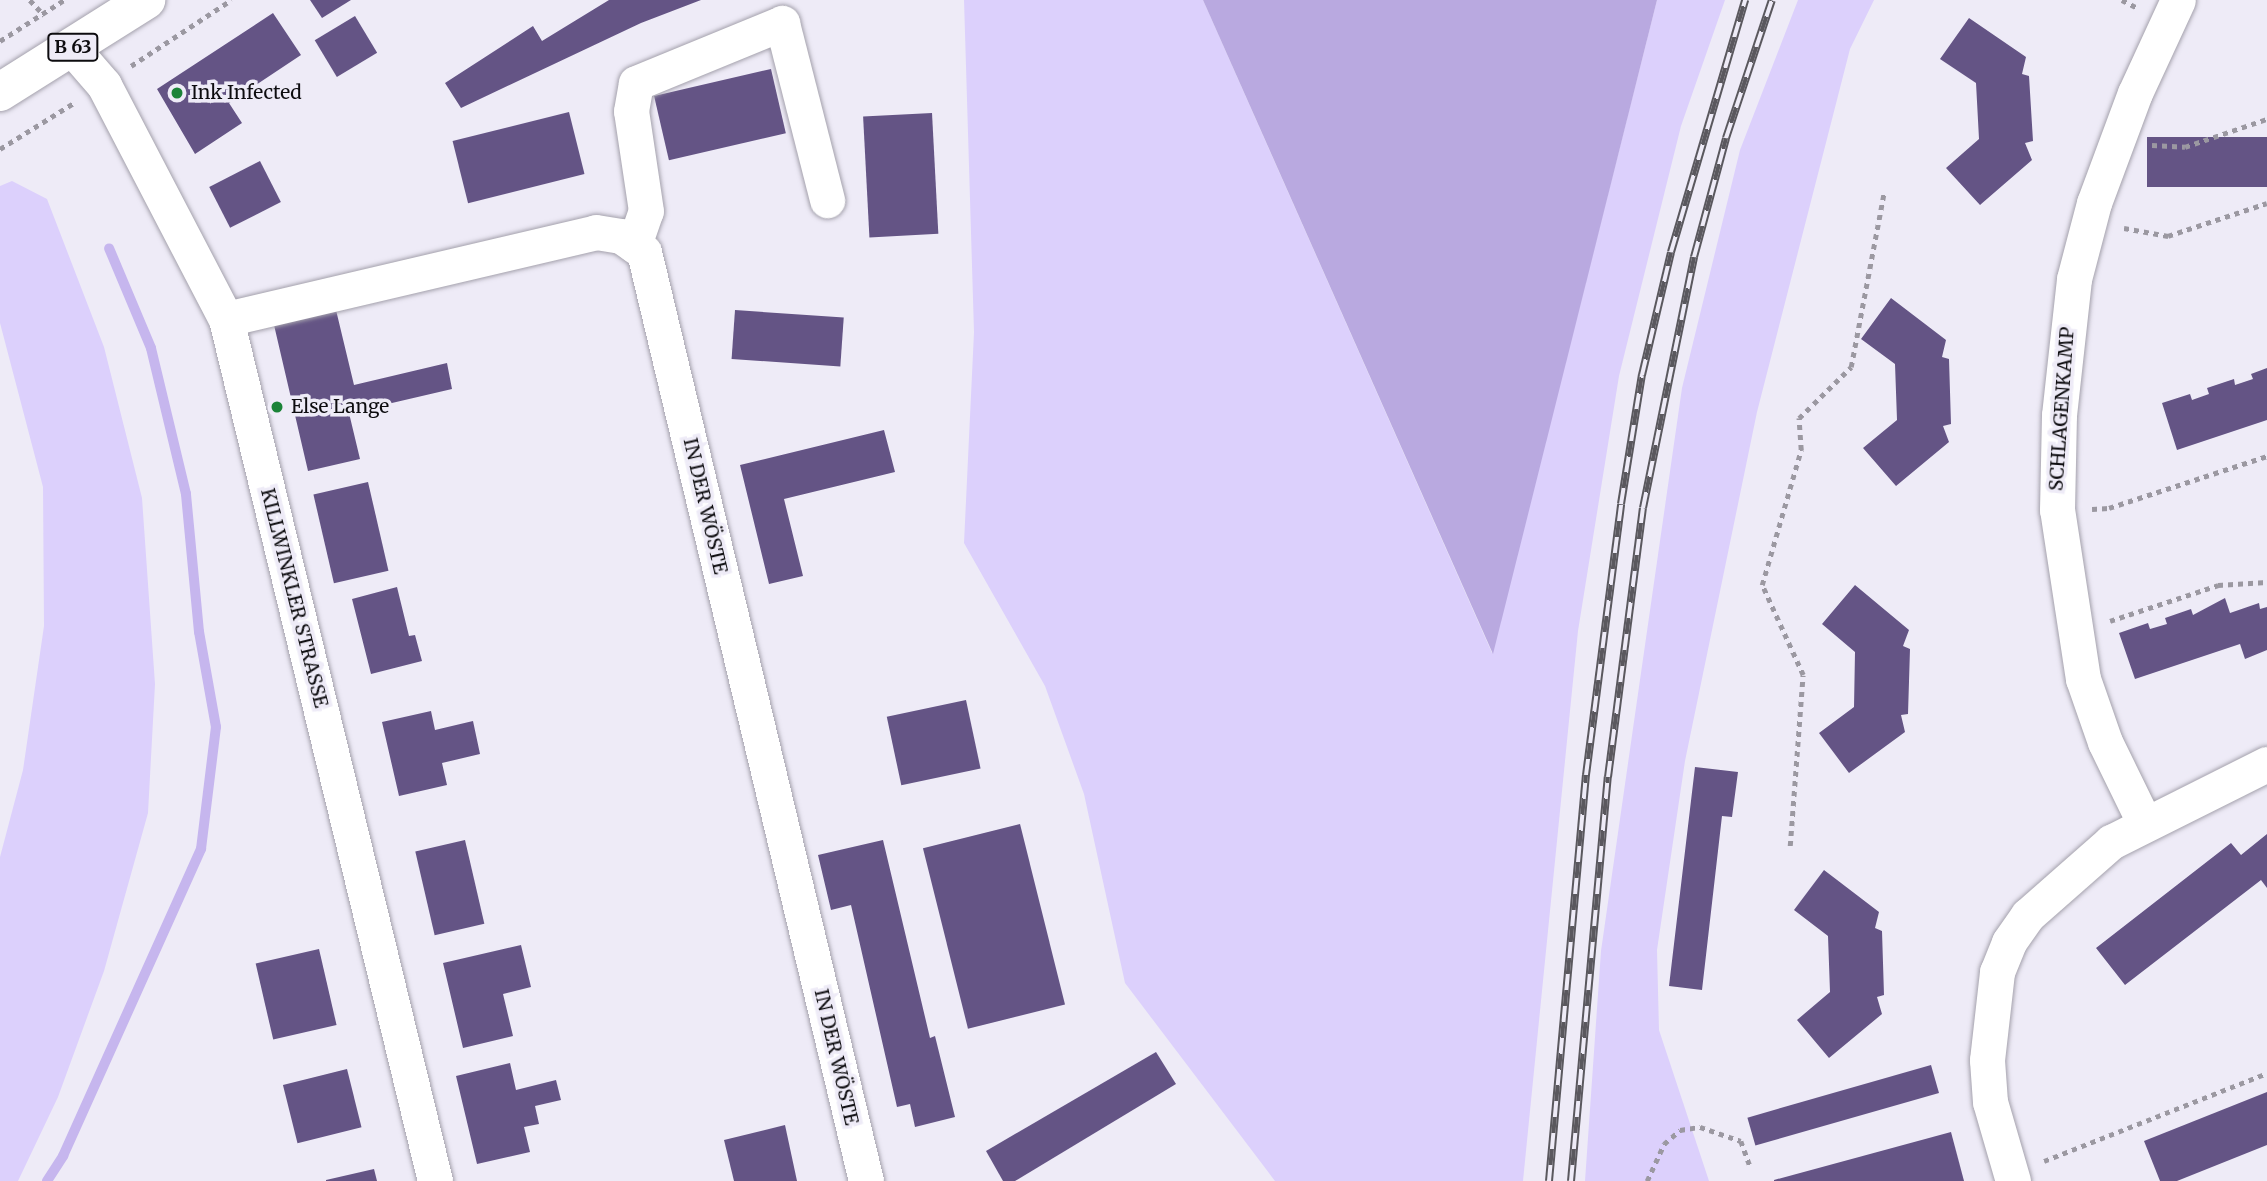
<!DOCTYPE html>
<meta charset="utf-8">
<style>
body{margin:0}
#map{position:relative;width:2267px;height:1181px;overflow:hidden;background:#eeebf7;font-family:Merriweather,serif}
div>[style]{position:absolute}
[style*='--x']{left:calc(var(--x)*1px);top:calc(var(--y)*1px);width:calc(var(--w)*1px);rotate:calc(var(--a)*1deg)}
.green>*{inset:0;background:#dcd0fc}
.forest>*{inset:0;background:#b9a9e0}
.stream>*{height:10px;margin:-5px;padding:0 5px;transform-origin:5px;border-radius:5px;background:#c6b6ee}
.building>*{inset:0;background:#645485;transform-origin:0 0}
.path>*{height:4.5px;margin-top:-2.25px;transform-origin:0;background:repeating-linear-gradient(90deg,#9b98a1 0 5px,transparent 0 10px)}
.roads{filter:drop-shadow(0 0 2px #a4a1ac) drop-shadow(0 0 2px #a4a1ac)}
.minor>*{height:35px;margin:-17.5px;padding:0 17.5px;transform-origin:17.5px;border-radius:17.5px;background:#fff}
.major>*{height:38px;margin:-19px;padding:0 19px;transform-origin:19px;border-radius:19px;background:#fff}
.rail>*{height:8px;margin-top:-4px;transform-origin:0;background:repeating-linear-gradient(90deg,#eeebf7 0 16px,#5a585e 0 32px);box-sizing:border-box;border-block:2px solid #5a585e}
.dots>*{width:19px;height:19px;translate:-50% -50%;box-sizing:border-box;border:4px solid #eeebf7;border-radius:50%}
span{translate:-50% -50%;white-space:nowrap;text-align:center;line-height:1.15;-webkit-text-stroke:7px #eeebf7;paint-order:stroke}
.shield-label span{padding:2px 5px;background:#eeebf7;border:2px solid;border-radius:5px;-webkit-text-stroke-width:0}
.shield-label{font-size:18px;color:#0d0c0f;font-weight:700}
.poi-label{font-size:19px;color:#0d0c0f}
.left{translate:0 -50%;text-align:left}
.street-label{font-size:19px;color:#0d0c0f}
</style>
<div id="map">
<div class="green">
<div style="clip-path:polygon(964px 0,1203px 0,1492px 653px,1657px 0,1725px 0,1681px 126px,1619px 376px,1578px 631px,1523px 1181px,1275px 1181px,1125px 983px,1084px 794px,1045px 686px,964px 543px,974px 332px)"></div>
<div style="clip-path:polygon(1798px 0,1874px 0,1850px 49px,1757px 412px,1685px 761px,1657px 950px,1659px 1030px,1709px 1181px,1585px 1181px,1601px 951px,1682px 388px,1740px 150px)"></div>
<div style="clip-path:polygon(12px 181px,47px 199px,104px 347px,142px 498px,155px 684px,148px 813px,104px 971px,58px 1097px,18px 1181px,0 1181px,0 857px,23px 770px,44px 626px,43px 487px,0 323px,0 186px)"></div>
</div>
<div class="forest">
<div style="clip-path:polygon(1203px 0,1657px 0,1493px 654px)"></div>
</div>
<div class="stream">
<div style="--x:47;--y:1181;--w:30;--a:-57"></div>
<div style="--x:63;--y:1156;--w:337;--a:-65.8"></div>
<div style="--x:201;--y:849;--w:123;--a:-83"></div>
<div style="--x:216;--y:727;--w:97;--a:-100.1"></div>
<div style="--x:199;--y:632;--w:139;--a:-95.4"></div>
<div style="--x:186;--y:494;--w:150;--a:-103.5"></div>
<div style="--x:151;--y:348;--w:108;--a:-112.8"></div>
</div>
<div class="building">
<div style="clip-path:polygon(310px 0,351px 0,322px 18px)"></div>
<div style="clip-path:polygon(609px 0,701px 0,641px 23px,461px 108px,445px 83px,533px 26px,542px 41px)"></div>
<div style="clip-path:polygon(273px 13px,301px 55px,229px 103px,242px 123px,195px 154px,157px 89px)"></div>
<div style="left:355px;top:16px;width:43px;height:47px;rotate:59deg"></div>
<div style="clip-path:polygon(1969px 18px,2026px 57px,2022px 74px,2029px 76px,2033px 141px,2025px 143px,2032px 160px,1980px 205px,1946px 168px,1979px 139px,1976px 83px,1940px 59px)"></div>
<div style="left:771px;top:69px;width:66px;height:120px;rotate:77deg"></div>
<div style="left:569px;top:112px;width:64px;height:120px;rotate:76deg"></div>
<div style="left:932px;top:113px;width:121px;height:69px;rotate:87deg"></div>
<div style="left:2267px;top:137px;width:50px;height:120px;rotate:90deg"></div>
<div style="left:260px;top:161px;width:46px;height:57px;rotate:63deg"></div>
<div style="clip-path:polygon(1891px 298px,1946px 340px,1942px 357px,1949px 359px,1951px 424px,1943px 426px,1949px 442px,1896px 486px,1863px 448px,1897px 420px,1895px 364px,1861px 339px)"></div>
<div style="clip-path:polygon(336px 310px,354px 385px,447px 363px,452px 389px,349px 413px,360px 459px,308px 471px,274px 325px)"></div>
<div style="left:735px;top:310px;width:109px;height:49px;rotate:4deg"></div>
<div style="clip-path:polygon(2267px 368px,2267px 420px,2177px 450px,2162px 403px,2190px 394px,2192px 400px,2209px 394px,2207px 388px,2234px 379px,2235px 385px,2253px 379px,2251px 374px)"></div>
<div style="clip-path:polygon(884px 430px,895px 472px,784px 499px,803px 576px,769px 584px,740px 465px)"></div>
<div style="left:368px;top:482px;width:91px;height:56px;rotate:77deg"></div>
<div style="clip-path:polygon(1855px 585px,1909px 630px,1903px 646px,1910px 649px,1908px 714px,1901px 715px,1905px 732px,1849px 773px,1819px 733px,1854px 707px,1855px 652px,1822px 624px)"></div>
<div style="clip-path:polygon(397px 587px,409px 636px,415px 635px,422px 661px,371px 674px,352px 599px)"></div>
<div style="clip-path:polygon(2225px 598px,2230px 613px,2259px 603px,2260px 609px,2267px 607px,2267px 650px,2245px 659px,2240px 644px,2135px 679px,2119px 633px,2148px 623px,2150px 629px,2167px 624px,2165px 618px,2191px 609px,2193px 615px)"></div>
<div style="left:966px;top:700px;width:70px;height:81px;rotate:78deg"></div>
<div style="clip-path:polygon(431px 711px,435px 730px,473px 721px,480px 754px,442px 763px,447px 785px,399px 796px,382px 722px)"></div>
<div style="clip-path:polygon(1695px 767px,1738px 772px,1732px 817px,1722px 816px,1702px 990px,1669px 986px)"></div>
<div style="left:1020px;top:824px;width:186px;height:100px;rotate:76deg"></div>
<div style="clip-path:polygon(2267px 834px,2267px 888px,2261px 880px,2125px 985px,2096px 948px,2231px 843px,2241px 855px)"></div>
<div style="left:465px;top:840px;width:86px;height:51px;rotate:77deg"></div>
<div style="clip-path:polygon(883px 840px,930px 1038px,935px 1036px,955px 1117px,915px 1127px,910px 1104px,897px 1107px,851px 905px,831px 910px,818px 855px)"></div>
<div style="clip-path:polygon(1824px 870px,1879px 912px,1875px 928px,1882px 931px,1884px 995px,1877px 997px,1882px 1014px,1829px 1058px,1797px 1020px,1830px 992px,1828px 936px,1794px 910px)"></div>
<div style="clip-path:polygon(521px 945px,531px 987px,503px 994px,513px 1036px,463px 1048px,443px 963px)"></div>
<div style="left:319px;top:949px;width:78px;height:65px;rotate:77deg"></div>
<div style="clip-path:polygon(1156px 1052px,1176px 1084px,1015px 1181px,1003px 1181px,986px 1151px)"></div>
<div style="clip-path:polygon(510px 1063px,516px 1090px,556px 1080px,561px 1100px,535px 1106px,539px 1124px,524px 1127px,530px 1152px,477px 1164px,456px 1076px)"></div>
<div style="left:1931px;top:1065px;width:29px;height:191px;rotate:74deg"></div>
<div style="left:347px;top:1069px;width:60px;height:66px;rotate:76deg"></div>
<div style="clip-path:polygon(2267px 1092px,2267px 1145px,2177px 1181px,2160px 1181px,2144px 1141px)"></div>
<div style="clip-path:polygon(785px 1125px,797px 1181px,734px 1181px,724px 1140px)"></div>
<div style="clip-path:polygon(1951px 1132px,1964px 1181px,1774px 1181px,1774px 1180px)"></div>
<div style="clip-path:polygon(374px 1169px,377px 1181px,326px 1181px,326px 1180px)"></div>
</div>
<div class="path">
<div style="--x:30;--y:0;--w:21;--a:47"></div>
<div style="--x:2122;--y:0;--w:16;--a:27"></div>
<div style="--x:0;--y:41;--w:76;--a:-32.6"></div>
<div style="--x:131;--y:66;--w:120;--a:-33.4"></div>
<div style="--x:2152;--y:145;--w:33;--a:3"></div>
<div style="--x:2185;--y:147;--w:87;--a:-18.9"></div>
<div style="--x:0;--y:149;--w:87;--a:-31.9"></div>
<div style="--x:2124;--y:228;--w:45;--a:10.3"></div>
<div style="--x:2168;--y:236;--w:104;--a:-18.4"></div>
<div style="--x:2092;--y:509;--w:17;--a:-3"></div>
<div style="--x:2109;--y:508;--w:166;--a:-18.2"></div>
<div style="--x:2110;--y:621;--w:114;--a:-18.4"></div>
<div style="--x:2218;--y:585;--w:49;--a:-3.5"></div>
<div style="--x:1790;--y:846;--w:171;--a:-85.7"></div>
<div style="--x:1803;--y:675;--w:99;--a:-114.5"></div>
<div style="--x:1762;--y:585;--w:141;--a:-73.9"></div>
<div style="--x:1801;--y:450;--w:32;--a:-94"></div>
<div style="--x:1799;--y:418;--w:73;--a:-44.4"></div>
<div style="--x:1851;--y:367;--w:177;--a:-79.3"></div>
<div style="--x:2044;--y:1161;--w:240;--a:-21.5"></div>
<div style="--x:1647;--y:1181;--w:41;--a:-65.3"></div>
<div style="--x:1664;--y:1144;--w:21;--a:-41"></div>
<div style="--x:1680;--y:1130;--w:20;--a:-9"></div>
<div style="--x:1700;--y:1127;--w:43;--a:18.9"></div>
<div style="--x:1741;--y:1141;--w:29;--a:70"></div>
</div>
<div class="roads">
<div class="minor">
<div style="--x:72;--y:48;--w:49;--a:49.1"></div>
<div style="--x:104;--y:85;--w:264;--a:62.5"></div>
<div style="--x:226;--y:319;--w:887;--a:76.37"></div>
<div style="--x:634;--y:245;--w:36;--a:-71"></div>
<div style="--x:646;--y:211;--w:101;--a:-98.5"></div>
<div style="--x:631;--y:111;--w:28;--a:-80"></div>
<div style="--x:636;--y:83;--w:158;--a:-22.3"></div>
<div style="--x:782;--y:23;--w:183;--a:75.7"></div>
<div style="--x:226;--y:319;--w:380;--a:-13.2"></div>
<div style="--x:596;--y:232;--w:25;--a:9"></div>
<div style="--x:621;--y:236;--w:28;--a:35"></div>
<div style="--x:644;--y:252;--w:955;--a:76.56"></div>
<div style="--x:2145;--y:824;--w:91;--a:-116"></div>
<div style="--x:2105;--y:742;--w:67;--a:-109.2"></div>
<div style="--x:2083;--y:679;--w:171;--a:-98.7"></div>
<div style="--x:2057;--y:510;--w:95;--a:-88.8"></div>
<div style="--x:2059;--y:415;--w:137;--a:-83.7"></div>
<div style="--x:2074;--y:279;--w:79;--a:-75.3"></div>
<div style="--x:2094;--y:203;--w:117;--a:-69.6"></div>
<div style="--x:2135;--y:93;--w:102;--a:-65.2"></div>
<div style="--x:2013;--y:1181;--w:82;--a:-106.2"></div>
<div style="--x:1990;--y:1102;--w:42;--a:-94.1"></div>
<div style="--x:1987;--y:1060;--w:89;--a:-83.5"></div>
<div style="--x:1997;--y:972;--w:32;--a:-68"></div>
<div style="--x:2009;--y:942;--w:33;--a:-55"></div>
<div style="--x:2028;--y:915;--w:111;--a:-41.3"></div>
<div style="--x:2111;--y:842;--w:174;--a:-26.6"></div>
</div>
<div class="major">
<div style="--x:0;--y:92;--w:173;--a:-32.2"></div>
</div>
</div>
<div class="rail">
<div style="--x:1549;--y:1181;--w:408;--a:-84.8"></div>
<div style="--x:1586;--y:775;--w:273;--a:-82.6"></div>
<div style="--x:1621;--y:504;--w:131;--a:-80.8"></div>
<div style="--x:1642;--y:375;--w:126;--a:-76.7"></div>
<div style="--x:1671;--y:252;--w:263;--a:-73.6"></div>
<div style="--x:1571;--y:1181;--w:406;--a:-84.8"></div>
<div style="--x:1608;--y:777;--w:271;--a:-82.6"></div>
<div style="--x:1643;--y:508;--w:256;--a:-78.5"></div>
<div style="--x:1694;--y:257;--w:123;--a:-74.9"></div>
<div style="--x:1726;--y:138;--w:145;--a:-71.6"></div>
</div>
<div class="dots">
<div style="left:177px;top:93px;background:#1b8338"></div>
<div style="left:277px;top:407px;background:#1b8338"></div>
</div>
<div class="shield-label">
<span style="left:73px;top:47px">B 63</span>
</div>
<div class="poi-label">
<span class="left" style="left:191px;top:93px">Ink Infected</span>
<span class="left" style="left:291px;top:407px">Else Lange</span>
</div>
<div class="street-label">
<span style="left:2062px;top:409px;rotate:-86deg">SCHLAGENKAMP</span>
<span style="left:705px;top:506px;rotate:77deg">IN DER WÖSTE</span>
<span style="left:294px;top:598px;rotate:76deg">KILLWINKLER STRASSE</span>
<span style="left:836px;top:1057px;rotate:77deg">IN DER WÖSTE</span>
</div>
</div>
